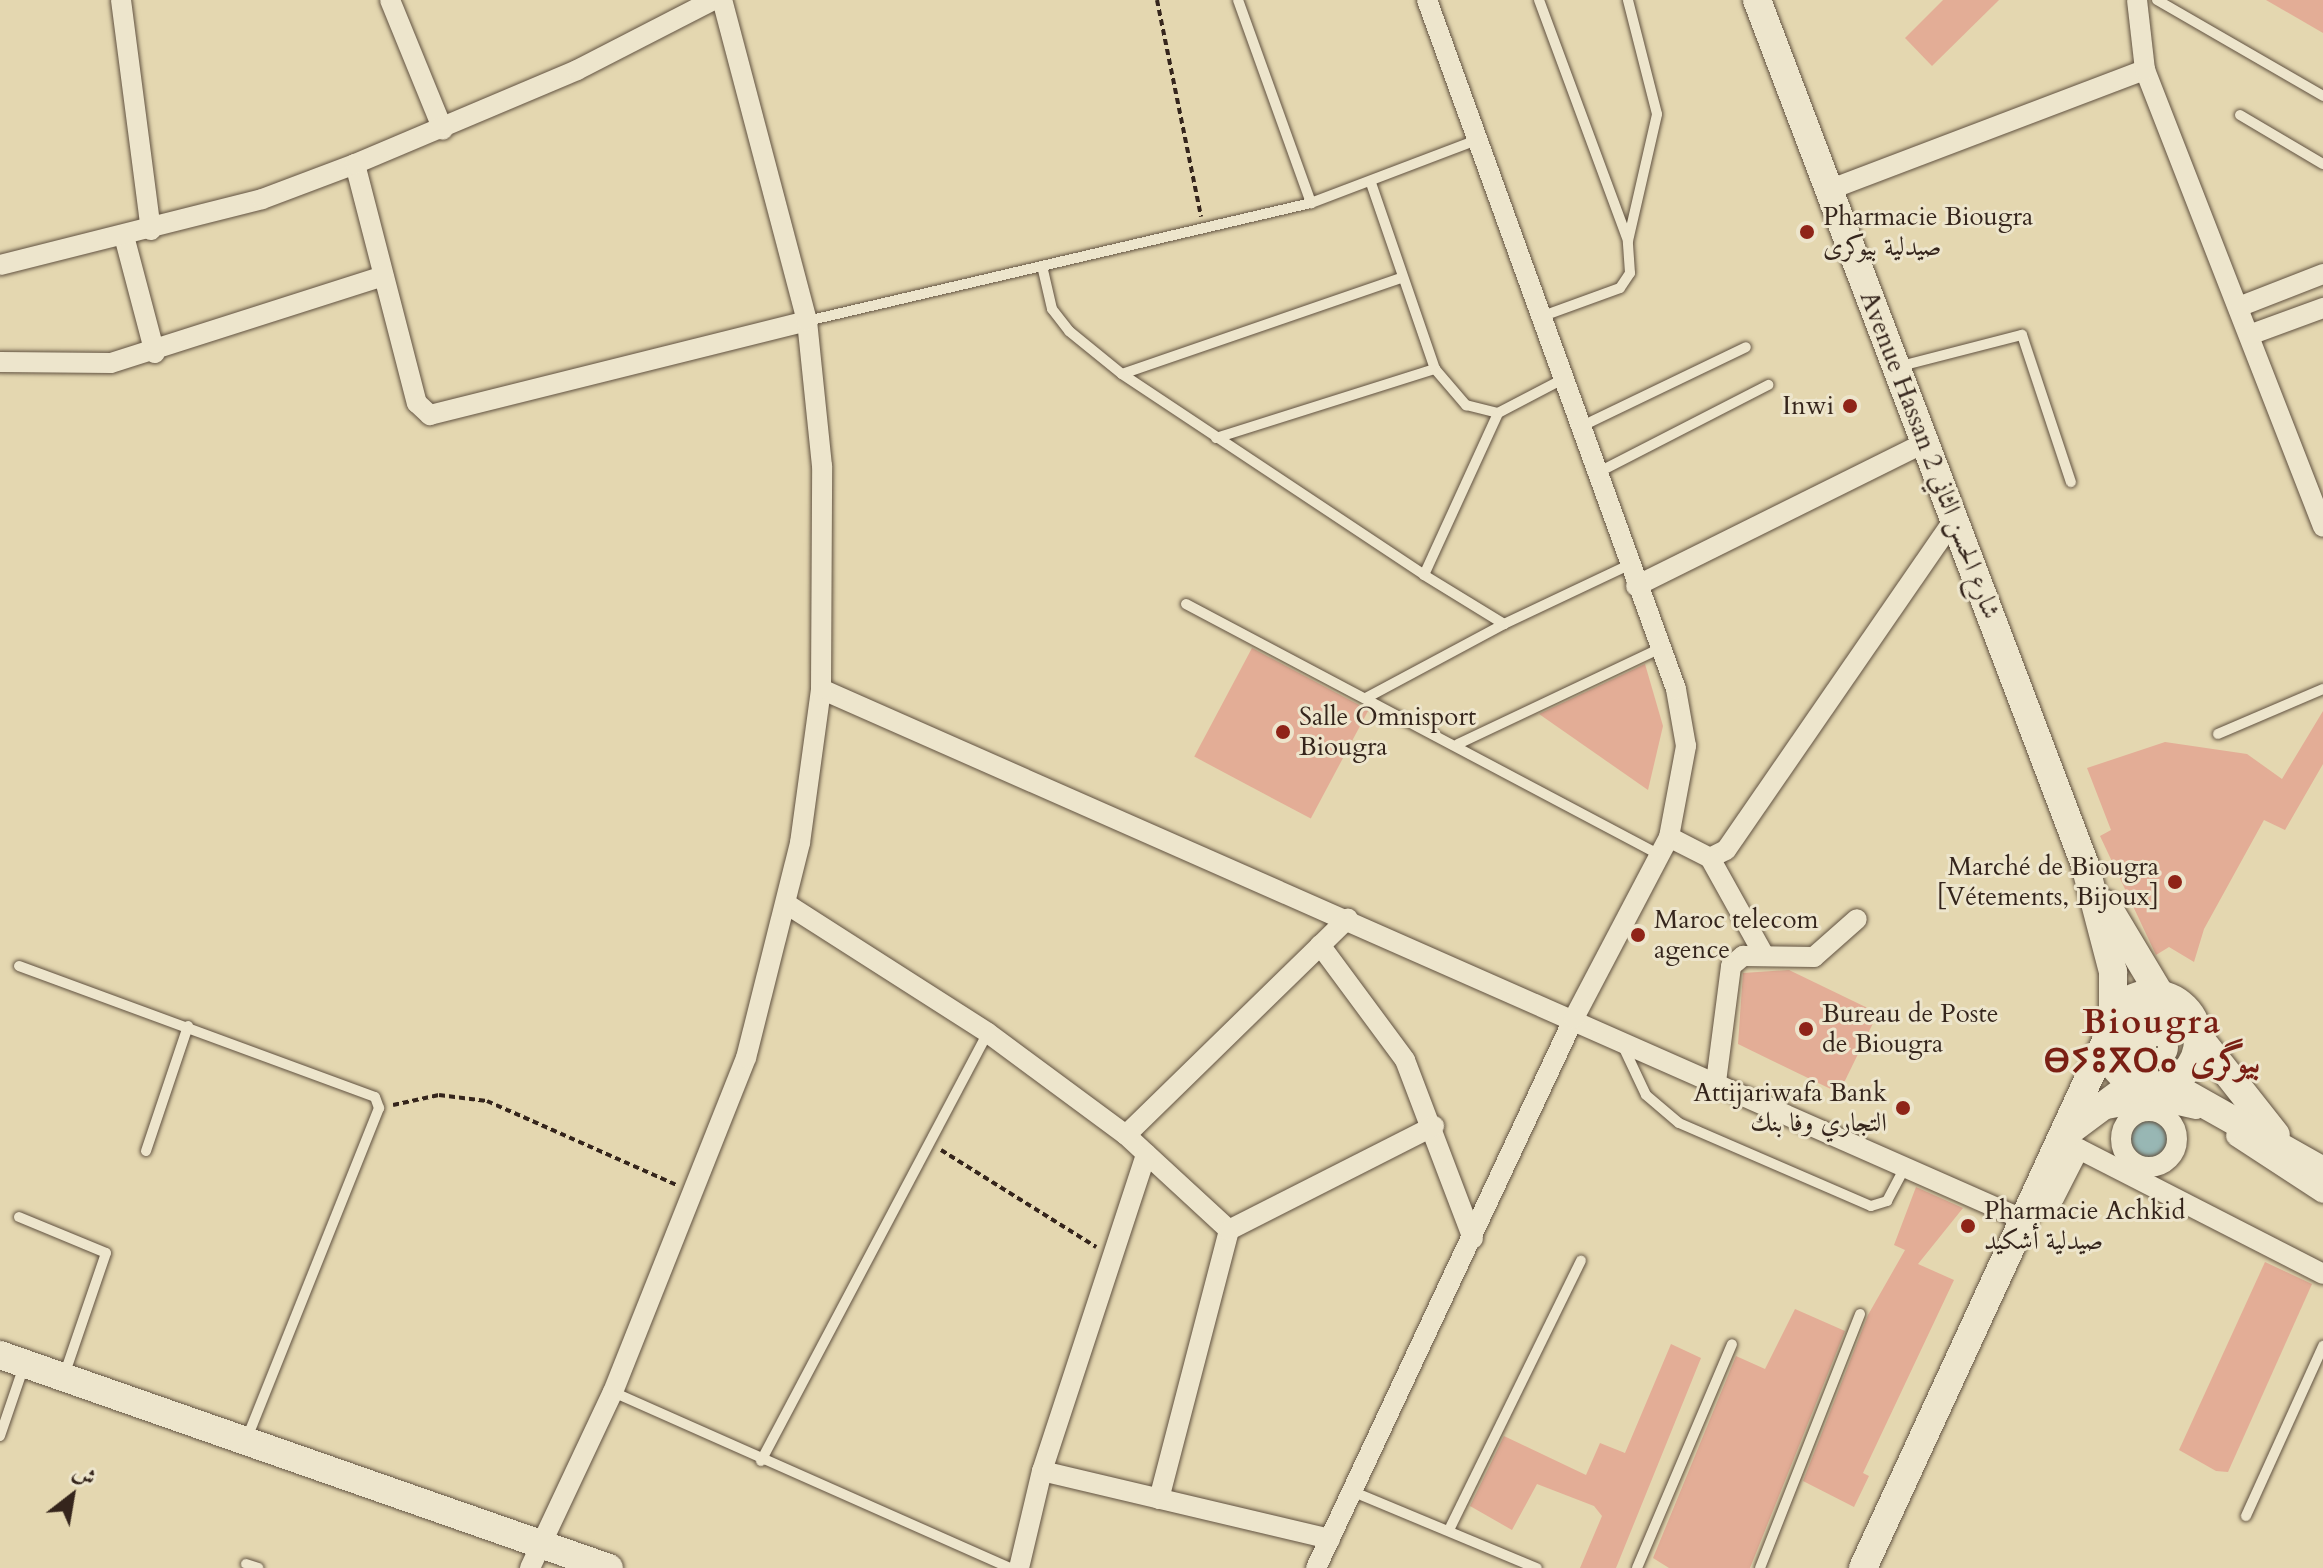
<!DOCTYPE html>
<meta charset="utf-8">
<style>
body{margin:0}
#map{position:relative;width:2323px;height:1568px;overflow:hidden;background:#e4d7b0;font-family:Cardo,Amiri,"Noto Sans Tifinagh",serif}
div>[style]{position:absolute}
[style*='--x']{left:calc(var(--x)*1px);top:calc(var(--y)*1px);width:calc(var(--w)*1px);rotate:calc(var(--a)*1deg)}
.water>*{inset:0;background:#98b7b4}
.round{border-radius:50%}
.building>*{inset:0;background:#e3ad96;transform-origin:0 0}
.path>*{height:4px;margin-top:-2px;transform-origin:0;background:repeating-linear-gradient(90deg,#35251c 0 6px,transparent 0 10px)}
.roads{filter:drop-shadow(0 0 2px #615241) drop-shadow(0 0 2px #615241)}
.lane>*{height:10px;margin:-5px;padding:0 5px;transform-origin:5px;border-radius:5px;background:#ede5cc}
.street>*{height:20px;margin:-10px;padding:0 10px;transform-origin:10px;border-radius:10px;background:#ede5cc}
.street>.ring{margin:-10px;padding:0;box-sizing:content-box;background:none;border:20px solid #ede5cc;border-radius:50%}
.secondary>*{height:28px;margin:-14px;padding:0 14px;transform-origin:14px;border-radius:14px;background:#ede5cc}
.secondary>.ring{margin:-14px;padding:0;box-sizing:content-box;background:none;border:28px solid #ede5cc;border-radius:50%}
.dots>*{width:22px;height:22px;translate:-50% -50%;box-sizing:border-box;border:4px solid #ede5cc;border-radius:50%}
span{translate:-50% -50%;white-space:nowrap;text-align:center;line-height:1.15;-webkit-text-stroke:6px #ede5cc;paint-order:stroke}
.poi-label{font-size:26px;color:#35251c}
.left{translate:0 -50%;text-align:left}
.right{translate:-100% -50%;text-align:right}
.street-label{font-size:26px;color:#35251c}
.district-label{font-size:34px;color:#7a1f14;font-weight:700;letter-spacing:2px}
.north{position:absolute;left:32px;top:1456px;width:80px;height:80px;-webkit-text-stroke:6px #ede5cc;paint-order:stroke;rotate:31deg;font-size:22px;font-weight:700;line-height:32px;text-align:center;color:#35251c}
.north::after{content:'';display:block;margin:auto;width:28px;height:36px;background:#35251c;clip-path:polygon(50% 0,100% 100%,50% 72%,0 100%)}
</style>
<div id="map">
<div class="water">
<div class="round" style="left:2121px;top:1111px;width:56px;height:56px"></div>
</div>
<div class="building">
<div style="clip-path:polygon(1943px 0,1999px 0,1932px 66px,1905px 38px)"></div>
<div style="clip-path:polygon(2266px 0,2323px 0,2323px 33px)"></div>
<div style="left:1252px;top:648px;width:132px;height:123px;rotate:28deg"></div>
<div style="clip-path:polygon(1645px 664px,1663px 726px,1648px 790px,1539px 714px)"></div>
<div style="clip-path:polygon(2323px 711px,2323px 764px,2285px 830px,2264px 820px,2204px 929px,2194px 962px,2169px 947px,2156px 955px,2100px 836px,2111px 830px,2087px 768px,2165px 742px,2247px 754px,2282px 779px)"></div>
<div style="clip-path:polygon(1789px 970px,1878px 1013px,1839px 1093px,1738px 1044px,1743px 973px)"></div>
<div style="clip-path:polygon(1916px 1187px,1963px 1208px,1918px 1264px,1954px 1280px,1863px 1473px,1869px 1476px,1854px 1507px,1803px 1481px,1868px 1315px,1905px 1250px,1894px 1245px)"></div>
<div style="clip-path:polygon(2265px 1262px,2312px 1284px,2228px 1472px,2216px 1471px,2179px 1450px)"></div>
<div style="clip-path:polygon(1795px 1309px,1845px 1331px,1750px 1568px,1669px 1568px,1653px 1558px,1736px 1356px,1765px 1369px)"></div>
<div style="clip-path:polygon(1671px 1344px,1701px 1358px,1616px 1568px,1580px 1568px,1602px 1516px,1594px 1506px,1537px 1484px,1512px 1530px,1470px 1506px,1504px 1436px,1586px 1475px,1600px 1443px,1625px 1453px)"></div>
</div>
<div class="path">
<div style="--x:1157;--y:0;--w:221;--a:78.5"></div>
<div style="--x:393;--y:1105;--w:47;--a:-12.3"></div>
<div style="--x:439;--y:1095;--w:48;--a:7.1"></div>
<div style="--x:487;--y:1101;--w:208;--a:23.9"></div>
<div style="--x:941;--y:1150;--w:183;--a:32"></div>
</div>
<div class="roads">
<div class="lane">
<div style="--x:1238;--y:0;--w:216;--a:70.2"></div>
<div style="--x:1539;--y:0;--w:257;--a:69.7"></div>
<div style="--x:2157;--y:0;--w:192;--a:30"></div>
<div style="--x:2240;--y:115;--w:96;--a:30.6"></div>
<div style="--x:1371;--y:183;--w:197;--a:71"></div>
<div style="--x:1435;--y:369;--w:48;--a:49.3"></div>
<div style="--x:1466;--y:405;--w:33;--a:14"></div>
<div style="--x:1043;--y:270;--w:40;--a:77"></div>
<div style="--x:1052;--y:309;--w:28;--a:52"></div>
<div style="--x:1069;--y:331;--w:68;--a:39.1"></div>
<div style="--x:1122;--y:374;--w:363;--a:33.6"></div>
<div style="--x:1424;--y:575;--w:178;--a:-65.4"></div>
<div style="--x:1498;--y:413;--w:71;--a:-27.6"></div>
<div style="--x:1543;--y:316;--w:82;--a:-20"></div>
<div style="--x:1620;--y:288;--w:18;--a:-56"></div>
<div style="--x:1630;--y:273;--w:32;--a:-94"></div>
<div style="--x:1628;--y:241;--w:130;--a:-77.1"></div>
<div style="--x:1657;--y:114;--w:118;--a:-104.3"></div>
<div style="--x:807;--y:321;--w:518;--a:-13.18"></div>
<div style="--x:1311;--y:203;--w:174;--a:-20.8"></div>
<div style="--x:1897;--y:367;--w:129;--a:-14.4"></div>
<div style="--x:2022;--y:335;--w:155;--a:71.6"></div>
<div style="--x:1122;--y:374;--w:295;--a:-19"></div>
<div style="--x:1580;--y:427;--w:184;--a:-25.7"></div>
<div style="--x:1216;--y:438;--w:230;--a:-17.5"></div>
<div style="--x:1595;--y:474;--w:195;--a:-27.2"></div>
<div style="--x:1424;--y:575;--w:94;--a:31.5"></div>
<div style="--x:1504;--y:624;--w:138;--a:-25.3"></div>
<div style="--x:1186;--y:604;--w:536;--a:27.9"></div>
<div style="--x:1366;--y:698;--w:157;--a:-28.2"></div>
<div style="--x:2218;--y:734;--w:114;--a:-23.2"></div>
<div style="--x:1458;--y:744;--w:225;--a:-25.3"></div>
<div style="--x:19;--y:966;--w:379;--a:20.2"></div>
<div style="--x:375;--y:1097;--w:12;--a:70"></div>
<div style="--x:379;--y:1108;--w:358;--a:111.8"></div>
<div style="--x:1622;--y:1044;--w:56;--a:64.8"></div>
<div style="--x:1646;--y:1095;--w:43;--a:40.3"></div>
<div style="--x:1679;--y:1123;--w:209;--a:23.4"></div>
<div style="--x:1871;--y:1206;--w:17;--a:-17"></div>
<div style="--x:1887;--y:1201;--w:38;--a:-62"></div>
<div style="--x:146;--y:1151;--w:132;--a:-71.4"></div>
<div style="--x:19;--y:1217;--w:94;--a:22.5"></div>
<div style="--x:106;--y:1253;--w:130;--a:108.9"></div>
<div style="--x:613;--y:1392;--w:435;--a:23.9"></div>
<div style="--x:0;--y:1436;--w:74;--a:-71.1"></div>
<div style="--x:761;--y:1461;--w:484;--a:-62.1"></div>
<div style="--x:1354;--y:1492;--w:198;--a:22.6"></div>
<div style="--x:2246;--y:1516;--w:187;--a:-65.6"></div>
<div style="--x:1449;--y:1530;--w:300;--a:-63.9"></div>
<div style="--x:246;--y:1564;--w:13;--a:18"></div>
<div style="--x:1637;--y:1568;--w:243;--a:-67"></div>
<div style="--x:1760;--y:1568;--w:273;--a:-68.5"></div>
</div>
<div class="street">
<div style="--x:121;--y:0;--w:232;--a:82.6"></div>
<div style="--x:390;--y:0;--w:140;--a:67.8"></div>
<div style="--x:2145;--y:70;--w:490;--a:68.7"></div>
<div style="--x:355;--y:164;--w:247;--a:75.5"></div>
<div style="--x:417;--y:403;--w:18;--a:43"></div>
<div style="--x:430;--y:415;--w:389;--a:-14"></div>
<div style="--x:1831;--y:189;--w:336;--a:-20.8"></div>
<div style="--x:2145;--y:70;--w:70;--a:-96.5"></div>
<div style="--x:124;--y:236;--w:121;--a:75.2"></div>
<div style="--x:0;--y:265;--w:270;--a:-14.1"></div>
<div style="--x:262;--y:199;--w:99;--a:-20.6"></div>
<div style="--x:355;--y:164;--w:241;--a:-22.9"></div>
<div style="--x:577;--y:70;--w:153;--a:-27.2"></div>
<div style="--x:2241;--y:306;--w:88;--a:-21.3"></div>
<div style="--x:2252;--y:334;--w:76;--a:-20.1"></div>
<div style="--x:0;--y:362;--w:111;--a:0.5"></div>
<div style="--x:111;--y:363;--w:286;--a:-17.7"></div>
<div style="--x:1636;--y:586;--w:322;--a:-26.4"></div>
<div style="--x:821;--y:689;--w:1313;--a:23.81"></div>
<div style="--x:1669;--y:837;--w:46;--a:27.1"></div>
<div style="--x:1710;--y:858;--w:18;--a:-27"></div>
<div style="--x:1726;--y:850;--w:401;--a:-55.4"></div>
<div style="--x:1710;--y:858;--w:111;--a:60.9"></div>
<div style="--x:788;--y:905;--w:237;--a:32.6"></div>
<div style="--x:988;--y:1033;--w:172;--a:36.5"></div>
<div style="--x:1126;--y:1135;--w:140;--a:42.7"></div>
<div style="--x:1320;--y:945;--w:143;--a:53.5"></div>
<div style="--x:1405;--y:1060;--w:191;--a:69.2"></div>
<div style="--x:2151;--y:1012;--w:19;--a:18"></div>
<div style="--x:2169;--y:1018;--w:17;--a:54"></div>
<div style="--x:2179;--y:1032;--w:25;--a:-154"></div>
<div style="--x:2156;--y:1021;--w:16;--a:158"></div>
<div style="--x:2141;--y:1027;--w:26;--a:111"></div>
<div style="--x:2132;--y:1051;--w:26;--a:51"></div>
<div style="--x:2148;--y:1071;--w:23;--a:-151"></div>
<div style="--x:2128;--y:1060;--w:20;--a:-110"></div>
<div style="--x:2121;--y:1041;--w:27;--a:-62"></div>
<div style="--x:2134;--y:1017;--w:18;--a:-16"></div>
<div class="ring" style="left:2146px;top:1036px;width:2px;height:2px"></div>
<div style="--x:1716;--y:1082;--w:117;--a:-82.6"></div>
<div style="--x:1731;--y:966;--w:16;--a:-40"></div>
<div style="--x:1743;--y:956;--w:71;--a:0.8"></div>
<div style="--x:1814;--y:957;--w:57;--a:-41.5"></div>
<div style="--x:2107;--y:1109;--w:50;--a:-10.4"></div>
<div style="--x:2156;--y:1100;--w:41;--a:12.7"></div>
<div class="ring" style="left:2121px;top:1111px;width:36px;height:36px"></div>
<div style="--x:1126;--y:1135;--w:310;--a:-44.3"></div>
<div style="--x:2236;--y:1136;--w:104;--a:33.2"></div>
<div style="--x:2049;--y:1177;--w:17;--a:115"></div>
<div style="--x:2042;--y:1192;--w:13;--a:27"></div>
<div style="--x:2054;--y:1198;--w:55;--a:-63"></div>
<div style="--x:2079;--y:1149;--w:274;--a:27.1"></div>
<div style="--x:1042;--y:1471;--w:296;--a:13.3"></div>
<div style="--x:1159;--y:1499;--w:278;--a:-75.4"></div>
<div style="--x:1229;--y:1230;--w:230;--a:-26.9"></div>
<div style="--x:530;--y:1568;--w:195;--a:-64.8"></div>
<div style="--x:613;--y:1392;--w:360;--a:-68.3"></div>
<div style="--x:746;--y:1058;--w:222;--a:-75.9"></div>
<div style="--x:800;--y:843;--w:155;--a:-82.2"></div>
<div style="--x:821;--y:689;--w:223;--a:-89.7"></div>
<div style="--x:822;--y:466;--w:146;--a:-95.9"></div>
<div style="--x:807;--y:321;--w:332;--a:-104.8"></div>
<div style="--x:1019;--y:1568;--w:100;--a:-76.7"></div>
<div style="--x:1042;--y:1471;--w:334;--a:-71.8"></div>
<div style="--x:1316;--y:1568;--w:608;--a:-64.87"></div>
<div style="--x:1574;--y:1018;--w:204;--a:-62.3"></div>
<div style="--x:1669;--y:837;--w:93;--a:-79.4"></div>
<div style="--x:1686;--y:746;--w:58;--a:-100"></div>
<div style="--x:1676;--y:689;--w:733;--a:-109.87"></div>
</div>
<div class="secondary">
<div style="--x:1757;--y:0;--w:925;--a:69.23"></div>
<div style="--x:2085;--y:865;--w:111;--a:75.3"></div>
<div style="--x:2113;--y:972;--w:43;--a:90"></div>
<div style="--x:2106;--y:904;--w:107;--a:59.1"></div>
<div class="ring" style="left:2106px;top:994px;width:64px;height:64px"></div>
<div style="--x:2197;--y:1035;--w:127;--a:51.7"></div>
<div style="--x:2167;--y:1083;--w:179;--a:29.4"></div>
<div style="--x:2064;--y:1135;--w:87;--a:-36.6"></div>
<div style="--x:0;--y:1355;--w:645;--a:19.28"></div>
<div style="--x:1863;--y:1568;--w:580;--a:-65.25"></div>
</div>
</div>
<div class="dots">
<div style="left:1807px;top:232px;background:#8f2418"></div>
<div style="left:1850px;top:406px;background:#8f2418"></div>
<div style="left:1283px;top:732px;background:#8f2418"></div>
<div style="left:2175px;top:882px;background:#8f2418"></div>
<div style="left:1638px;top:935px;background:#8f2418"></div>
<div style="left:1806px;top:1029px;background:#8f2418"></div>
<div style="left:1903px;top:1108px;background:#8f2418"></div>
<div style="left:1968px;top:1226px;background:#8f2418"></div>
</div>
<div class="poi-label">
<span class="left" style="left:1823px;top:232px">Pharmacie Biougra<br>صيدلية بيوكرى</span>
<span class="right" style="left:1834px;top:406px">Inwi</span>
<span class="left" style="left:1299px;top:732px">Salle Omnisport<br>Biougra</span>
<span class="right" style="left:2159px;top:882px">Marché de Biougra<br>[Vétements, Bijoux]</span>
<span class="left" style="left:1654px;top:935px">Maroc telecom<br>agence</span>
<span class="left" style="left:1822px;top:1029px">Bureau de Poste<br>de Biougra</span>
<span class="right" style="left:1887px;top:1108px">Attijariwafa Bank<br>التجاري وفا بنك</span>
<span class="left" style="left:1984px;top:1226px">Pharmacie Achkid<br>صيدلية أشكيد</span>
</div>
<div class="street-label">
<span style="left:1930px;top:455px;rotate:69deg">Avenue Hassan 2 شارع الحسن الثاني</span>
</div>
<div class="district-label">
<span style="left:2152px;top:1042px">Biougra<br>ⴱⵢⵓⴳⵔⴰ بيوگرى</span>
</div>
<div class="north">ش</div>
</div>
